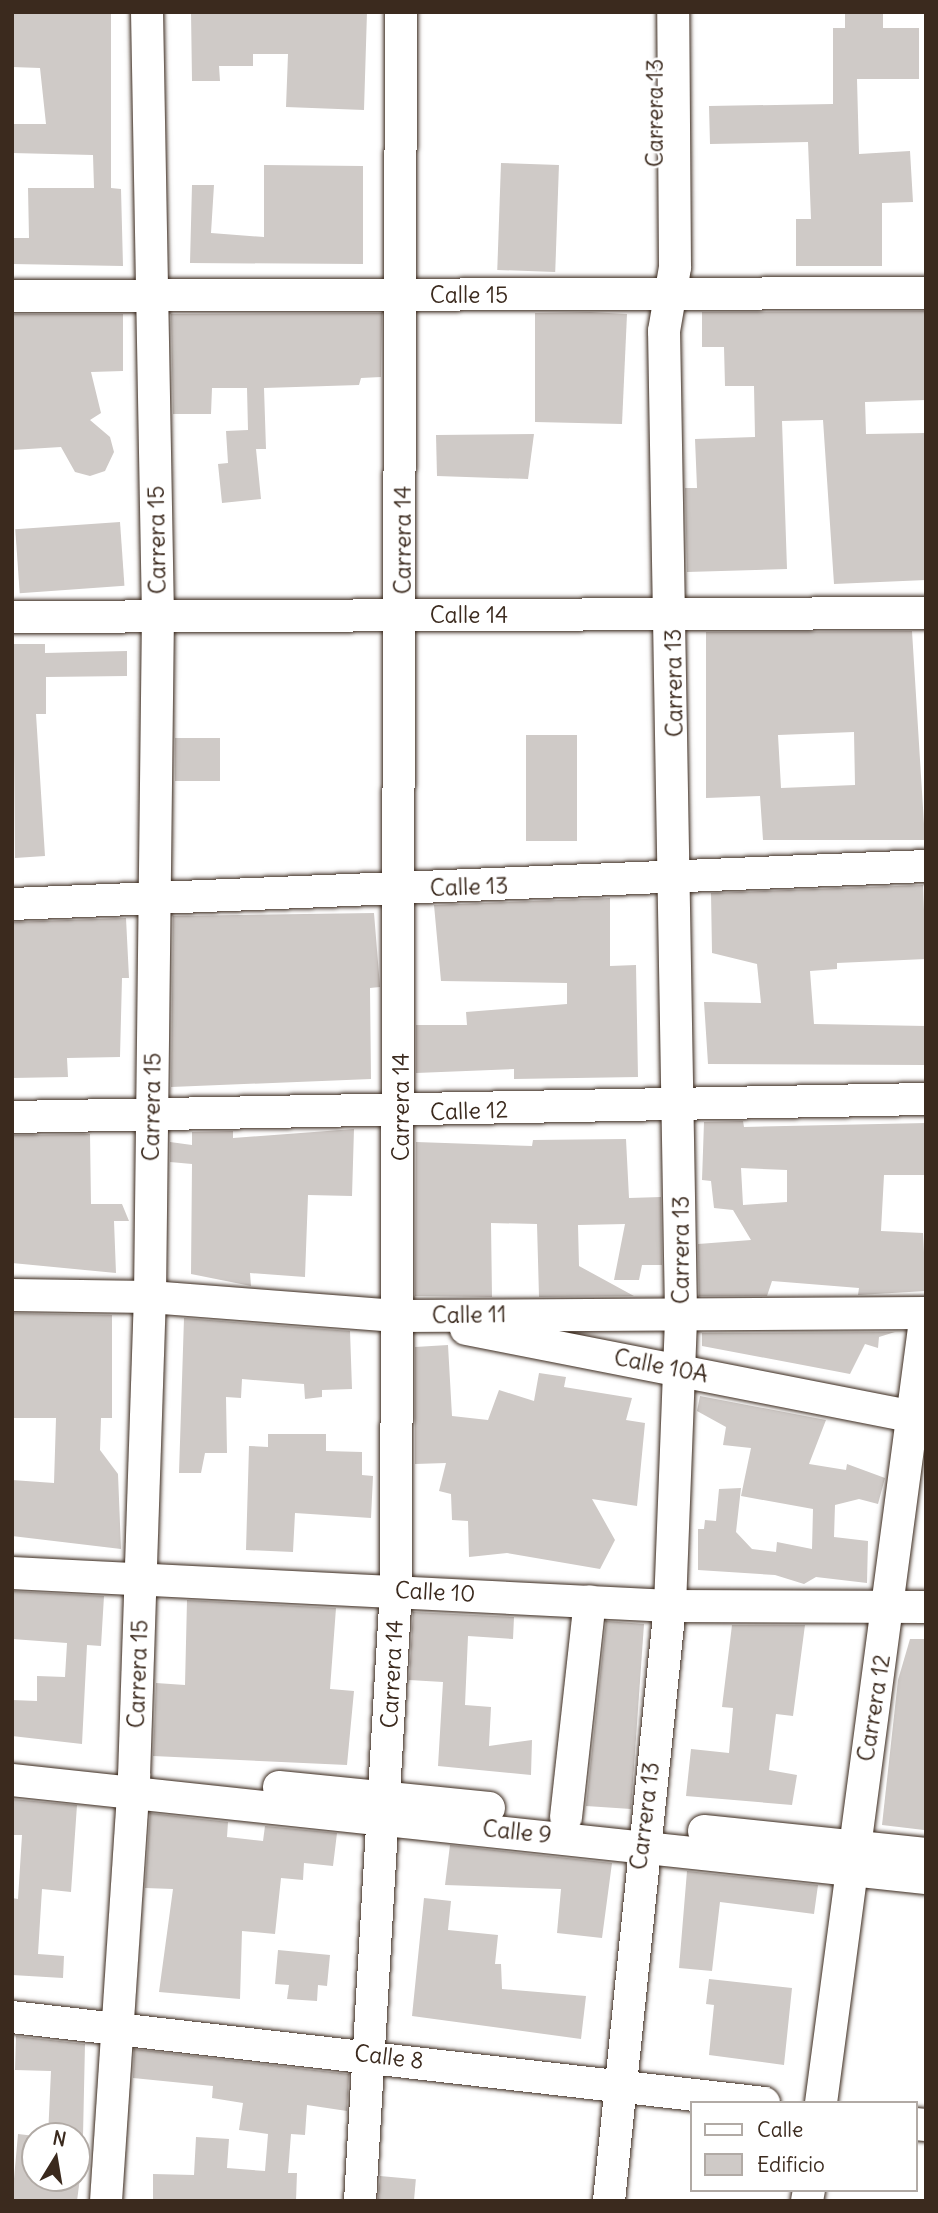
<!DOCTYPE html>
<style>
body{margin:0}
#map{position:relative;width:938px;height:2213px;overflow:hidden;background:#fff;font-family:Delius,sans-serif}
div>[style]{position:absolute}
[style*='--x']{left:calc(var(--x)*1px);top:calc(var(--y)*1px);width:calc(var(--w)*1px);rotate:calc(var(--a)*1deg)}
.building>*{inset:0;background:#cfcac7;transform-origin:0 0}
.roads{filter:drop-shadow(0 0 2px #3b2a1e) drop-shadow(0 0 2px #3b2a1e)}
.minor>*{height:32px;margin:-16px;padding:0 16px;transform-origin:16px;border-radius:16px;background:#fff}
span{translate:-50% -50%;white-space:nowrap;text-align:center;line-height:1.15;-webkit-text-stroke:5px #fff;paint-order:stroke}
.street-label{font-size:23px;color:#3b2a1e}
.frame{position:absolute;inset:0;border:14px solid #3b2a1e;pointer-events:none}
.legend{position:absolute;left:690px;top:2101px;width:228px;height:91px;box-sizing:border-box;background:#fff;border:2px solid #b1aaa5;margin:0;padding:9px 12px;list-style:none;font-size:21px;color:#3b2a1e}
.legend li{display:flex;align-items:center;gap:14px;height:35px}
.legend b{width:35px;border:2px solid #b1aaa5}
.north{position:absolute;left:21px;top:2122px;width:70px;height:70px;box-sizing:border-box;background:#fff;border:2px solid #b1aaa5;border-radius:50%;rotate:11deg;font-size:19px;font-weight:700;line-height:28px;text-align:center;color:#3b2a1e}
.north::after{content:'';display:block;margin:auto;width:24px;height:32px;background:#3b2a1e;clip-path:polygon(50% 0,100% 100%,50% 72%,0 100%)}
</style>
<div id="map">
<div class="building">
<div style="clip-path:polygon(12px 12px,111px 12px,111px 188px,121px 189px,123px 266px,12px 264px,12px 238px,29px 238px,28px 188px,94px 188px,93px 155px,12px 153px,12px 124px,46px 124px,40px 68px,12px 67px)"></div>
<div style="clip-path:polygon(191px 12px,367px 12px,364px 110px,286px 107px,288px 54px,253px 54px,253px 66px,219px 66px,220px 81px,192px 81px)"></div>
<div style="clip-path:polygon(845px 13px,883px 13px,883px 28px,919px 28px,919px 79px,857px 79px,859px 154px,910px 151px,913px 202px,882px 203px,882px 266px,796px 266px,796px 219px,811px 219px,808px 142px,710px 144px,709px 106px,833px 104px,833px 28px,845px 28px)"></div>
<div style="left:501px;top:163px;width:58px;height:107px;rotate:2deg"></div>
<div style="clip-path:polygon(264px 165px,363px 166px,363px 264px,190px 263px,192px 185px,214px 185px,211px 233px,264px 237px)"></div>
<div style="clip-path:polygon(926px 311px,926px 400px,865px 402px,866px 434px,926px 433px,926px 580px,834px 584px,823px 420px,782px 421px,787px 569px,687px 572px,685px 488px,697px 488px,695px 439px,755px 437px,754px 386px,725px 386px,724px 347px,702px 347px,702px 312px)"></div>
<div style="clip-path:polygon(590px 312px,627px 314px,622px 424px,535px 422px,535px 313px)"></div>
<div style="clip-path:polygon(382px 313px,381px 377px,361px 378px,359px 385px,264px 388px,266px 449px,256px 449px,261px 499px,222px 503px,218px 464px,228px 463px,226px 431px,248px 430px,247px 388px,212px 388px,211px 414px,173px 414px,171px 314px)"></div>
<div style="clip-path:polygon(12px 314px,123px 314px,123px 371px,91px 372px,101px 413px,90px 420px,110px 437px,114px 452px,105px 471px,90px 476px,75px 472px,61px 447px,12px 450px)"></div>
<div style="clip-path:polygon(534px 434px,528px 479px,437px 476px,436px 435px)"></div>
<div style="left:120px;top:522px;width:64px;height:105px;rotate:86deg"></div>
<div style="clip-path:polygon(evenodd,912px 631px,925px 840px,763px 840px,760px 796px,706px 798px,706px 632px,912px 631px,854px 732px,855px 785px,781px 788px,778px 735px,854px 732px)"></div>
<div style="clip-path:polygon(13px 644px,45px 644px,45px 653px,127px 651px,127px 676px,46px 677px,46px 714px,36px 714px,45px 856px,15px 858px)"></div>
<div style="left:526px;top:735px;width:51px;height:106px"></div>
<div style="left:220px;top:738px;width:43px;height:45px;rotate:90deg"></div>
<div style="clip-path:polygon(923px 885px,926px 959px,837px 963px,837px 969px,810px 971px,814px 1024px,926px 1026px,926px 1065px,708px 1064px,704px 1002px,761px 1003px,757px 964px,712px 953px,711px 893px)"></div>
<div style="clip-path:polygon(610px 898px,610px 966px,636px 965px,638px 1077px,514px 1079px,514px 1069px,416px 1073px,416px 1025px,467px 1025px,466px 1012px,567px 1004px,567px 983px,441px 981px,434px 905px)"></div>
<div style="clip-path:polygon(374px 913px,380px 987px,370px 988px,371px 1079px,171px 1087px,173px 916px)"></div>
<div style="clip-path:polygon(126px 918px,129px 978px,122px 978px,120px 1057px,67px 1058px,68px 1077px,12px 1078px,12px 922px)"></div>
<div style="clip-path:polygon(evenodd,743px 1121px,744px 1127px,926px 1123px,926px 1175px,884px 1175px,881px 1231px,923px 1233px,926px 1291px,858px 1295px,859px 1288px,772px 1281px,767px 1296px,699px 1296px,698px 1244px,751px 1240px,733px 1210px,714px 1208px,711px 1181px,702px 1180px,704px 1122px,743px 1121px,741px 1168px,787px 1170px,787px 1202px,743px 1205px,741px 1168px)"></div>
<div style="clip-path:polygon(354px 1129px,352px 1196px,308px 1195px,305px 1277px,250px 1273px,251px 1286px,191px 1274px,192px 1164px,170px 1162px,170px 1142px,192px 1145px,192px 1132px,233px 1131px,233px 1138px)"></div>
<div style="clip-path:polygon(90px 1134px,91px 1204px,122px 1204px,129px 1221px,114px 1221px,116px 1273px,12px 1263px,12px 1135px)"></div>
<div style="clip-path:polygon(626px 1139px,629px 1198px,661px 1197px,662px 1265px,642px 1265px,639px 1280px,614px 1280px,625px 1224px,578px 1225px,579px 1266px,634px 1296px,539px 1297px,537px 1224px,491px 1223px,492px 1297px,415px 1296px,416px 1142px,532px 1146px,533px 1140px)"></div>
<div style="clip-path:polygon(12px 1313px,112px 1315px,112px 1418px,101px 1418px,100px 1450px,118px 1474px,121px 1549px,12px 1536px,12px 1480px,54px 1483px,56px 1418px,12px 1418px)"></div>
<div style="clip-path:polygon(184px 1318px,350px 1331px,352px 1389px,322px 1390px,322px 1397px,305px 1399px,304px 1384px,242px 1379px,241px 1398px,226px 1397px,227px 1453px,205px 1453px,201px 1473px,179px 1473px)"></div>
<div style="clip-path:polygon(895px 1332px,879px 1337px,878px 1348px,865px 1344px,850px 1374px,702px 1346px,702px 1333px)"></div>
<div style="clip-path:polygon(448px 1345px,452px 1416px,488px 1420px,499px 1390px,534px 1401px,539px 1373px,566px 1377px,564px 1387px,632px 1398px,626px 1420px,645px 1423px,637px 1506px,592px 1499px,615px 1540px,600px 1569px,507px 1553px,469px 1557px,468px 1521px,452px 1520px,451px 1494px,439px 1491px,446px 1463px,415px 1464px,415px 1347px)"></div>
<div style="clip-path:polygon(700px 1396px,826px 1420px,809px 1464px,846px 1470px,847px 1464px,885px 1478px,878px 1504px,859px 1499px,835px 1505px,834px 1537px,868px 1541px,867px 1583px,816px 1577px,804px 1584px,775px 1575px,698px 1570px,698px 1529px,704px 1529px,705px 1520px,716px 1521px,719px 1489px,741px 1488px,736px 1532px,752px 1549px,776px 1552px,777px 1542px,812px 1549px,813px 1509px,741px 1496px,751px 1448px,723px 1445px,726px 1427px,697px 1411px)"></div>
<div style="clip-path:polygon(268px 1434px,326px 1434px,326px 1451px,362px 1452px,362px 1475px,373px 1476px,371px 1518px,295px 1513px,293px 1552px,246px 1550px,249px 1446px,268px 1447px)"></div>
<div style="clip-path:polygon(12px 1591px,104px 1596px,101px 1646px,87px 1645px,82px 1744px,12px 1736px,12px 1700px,37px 1701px,37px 1676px,65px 1677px,67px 1643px,12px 1639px)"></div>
<div style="clip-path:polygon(187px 1600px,336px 1608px,330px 1689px,354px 1691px,347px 1765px,153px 1756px,156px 1683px,185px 1685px)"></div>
<div style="clip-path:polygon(413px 1612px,514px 1617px,513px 1639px,468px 1636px,465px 1705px,491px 1707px,489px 1746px,532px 1740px,531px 1775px,438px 1766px,443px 1682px,409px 1680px)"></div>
<div style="clip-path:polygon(606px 1621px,644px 1624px,631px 1809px,586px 1806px)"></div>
<div style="clip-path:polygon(732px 1625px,805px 1625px,793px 1716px,776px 1714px,769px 1770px,797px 1775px,792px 1805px,686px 1796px,691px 1749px,729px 1753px,733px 1708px,722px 1707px)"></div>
<div style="clip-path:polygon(910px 1639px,926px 1639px,924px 1830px,882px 1825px,898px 1680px)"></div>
<div style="clip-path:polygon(12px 1799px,77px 1805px,71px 1892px,42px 1889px,38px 1954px,64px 1956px,63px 1978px,12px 1975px,12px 1898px,18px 1899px,22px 1835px,12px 1835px)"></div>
<div style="clip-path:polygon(150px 1813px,228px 1822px,227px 1837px,263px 1841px,265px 1826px,337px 1833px,333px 1866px,304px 1863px,303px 1880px,281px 1878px,275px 1934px,242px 1931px,240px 1999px,159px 1992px,173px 1889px,145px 1888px)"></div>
<div style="clip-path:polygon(450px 1845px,612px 1863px,602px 1938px,557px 1933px,561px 1889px,445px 1885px)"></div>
<div style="clip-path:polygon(687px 1871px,818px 1885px,814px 1914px,720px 1902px,712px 1971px,679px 1968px)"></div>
<div style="clip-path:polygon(424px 1898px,451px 1901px,448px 1930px,498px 1935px,495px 1964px,501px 1964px,502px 1989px,586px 1996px,581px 2039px,412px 2016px)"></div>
<div style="clip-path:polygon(278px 1950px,330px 1955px,327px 1986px,318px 1985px,317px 2001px,287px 1999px,289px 1985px,275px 1984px)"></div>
<div style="clip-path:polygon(709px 1979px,792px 1988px,784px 2065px,709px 2055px,714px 2005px,706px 2004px)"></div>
<div style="clip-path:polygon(16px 2036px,85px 2044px,83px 2136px,48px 2136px,51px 2071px,15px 2070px)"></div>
<div style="clip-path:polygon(134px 2049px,349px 2074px,347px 2111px,307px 2105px,305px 2135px,291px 2134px,288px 2173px,297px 2173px,296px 2201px,153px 2201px,153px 2174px,194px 2175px,196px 2137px,229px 2139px,227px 2168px,265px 2171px,268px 2134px,239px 2130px,243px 2103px,212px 2098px,213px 2086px,133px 2078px)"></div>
<div style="clip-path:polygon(18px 2134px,35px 2136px,35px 2178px,80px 2178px,77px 2201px,12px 2201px)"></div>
<div style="left:380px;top:2176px;width:36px;height:25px;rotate:5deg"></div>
</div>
<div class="roads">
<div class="minor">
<div style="--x:12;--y:296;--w:914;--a:-0.19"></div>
<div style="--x:12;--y:617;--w:914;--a:-0.25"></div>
<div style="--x:12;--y:904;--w:915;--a:-2.38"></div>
<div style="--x:12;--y:1117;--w:914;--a:-1.13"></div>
<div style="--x:12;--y:1295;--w:138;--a:0.8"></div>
<div style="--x:150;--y:1297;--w:247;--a:4.4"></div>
<div style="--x:396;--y:1316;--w:530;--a:-0.32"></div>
<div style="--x:466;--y:1329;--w:469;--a:11.1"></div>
<div style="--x:12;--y:1573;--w:659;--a:2.87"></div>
<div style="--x:670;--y:1606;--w:256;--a:0.2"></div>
<div style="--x:12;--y:1780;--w:919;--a:6.12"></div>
<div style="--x:279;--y:1787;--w:211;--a:5.7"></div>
<div style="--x:566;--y:1817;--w:217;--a:-83.7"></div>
<div style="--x:704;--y:1831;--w:223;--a:5.9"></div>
<div style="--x:12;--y:2017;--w:757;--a:6.52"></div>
<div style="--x:821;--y:2103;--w:797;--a:-82.43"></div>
<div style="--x:915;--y:2124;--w:11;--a:5"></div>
<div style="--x:106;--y:2201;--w:425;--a:-86.2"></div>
<div style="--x:134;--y:1777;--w:480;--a:-88.1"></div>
<div style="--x:150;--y:1297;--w:680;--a:-89.33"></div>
<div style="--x:158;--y:617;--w:605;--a:-91.04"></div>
<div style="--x:360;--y:2201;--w:613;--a:-86.63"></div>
<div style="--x:396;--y:1589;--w:1577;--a:-89.82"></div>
<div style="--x:609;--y:2201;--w:598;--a:-84.15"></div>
<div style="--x:670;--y:1606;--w:293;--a:-87.8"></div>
<div style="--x:681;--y:1313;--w:982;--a:-90.99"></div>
<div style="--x:664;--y:331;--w:65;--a:-80.2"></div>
<div style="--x:675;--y:267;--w:255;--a:-90.4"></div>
<div style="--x:807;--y:2201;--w:11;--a:-80"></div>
</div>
</div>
<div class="street-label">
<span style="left:655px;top:113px;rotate:-90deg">Carrera 13</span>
<span style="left:469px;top:295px">Calle 15</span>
<span style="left:157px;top:540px;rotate:-91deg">Carrera 15</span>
<span style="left:403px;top:540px;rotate:-90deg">Carrera 14</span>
<span style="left:469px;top:615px">Calle 14</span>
<span style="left:674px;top:683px;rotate:-91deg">Carrera 13</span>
<span style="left:469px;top:887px;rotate:-2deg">Calle 13</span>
<span style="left:152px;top:1107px;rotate:-89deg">Carrera 15</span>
<span style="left:401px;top:1107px;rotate:-90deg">Carrera 14</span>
<span style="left:469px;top:1111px;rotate:-2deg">Calle 12</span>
<span style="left:681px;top:1250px;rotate:-90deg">Carrera 13</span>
<span style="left:469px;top:1315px;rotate:-1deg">Calle 11</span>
<span style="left:661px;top:1366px;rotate:11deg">Calle 10A</span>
<span style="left:435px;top:1592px;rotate:3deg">Calle 10</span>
<span style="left:138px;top:1674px;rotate:-88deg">Carrera 15</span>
<span style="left:392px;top:1674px;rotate:-87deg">Carrera 14</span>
<span style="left:874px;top:1708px;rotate:-81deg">Carrera 12</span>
<span style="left:645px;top:1816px;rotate:-83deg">Carrera 13</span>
<span style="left:517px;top:1832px;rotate:6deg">Calle 9</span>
<span style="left:389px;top:2057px;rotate:7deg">Calle 8</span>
</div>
<div class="frame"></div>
<ul class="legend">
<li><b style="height:9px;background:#fff"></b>Calle</li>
<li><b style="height:19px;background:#cfcac7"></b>Edificio</li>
</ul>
<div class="north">N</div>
</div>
